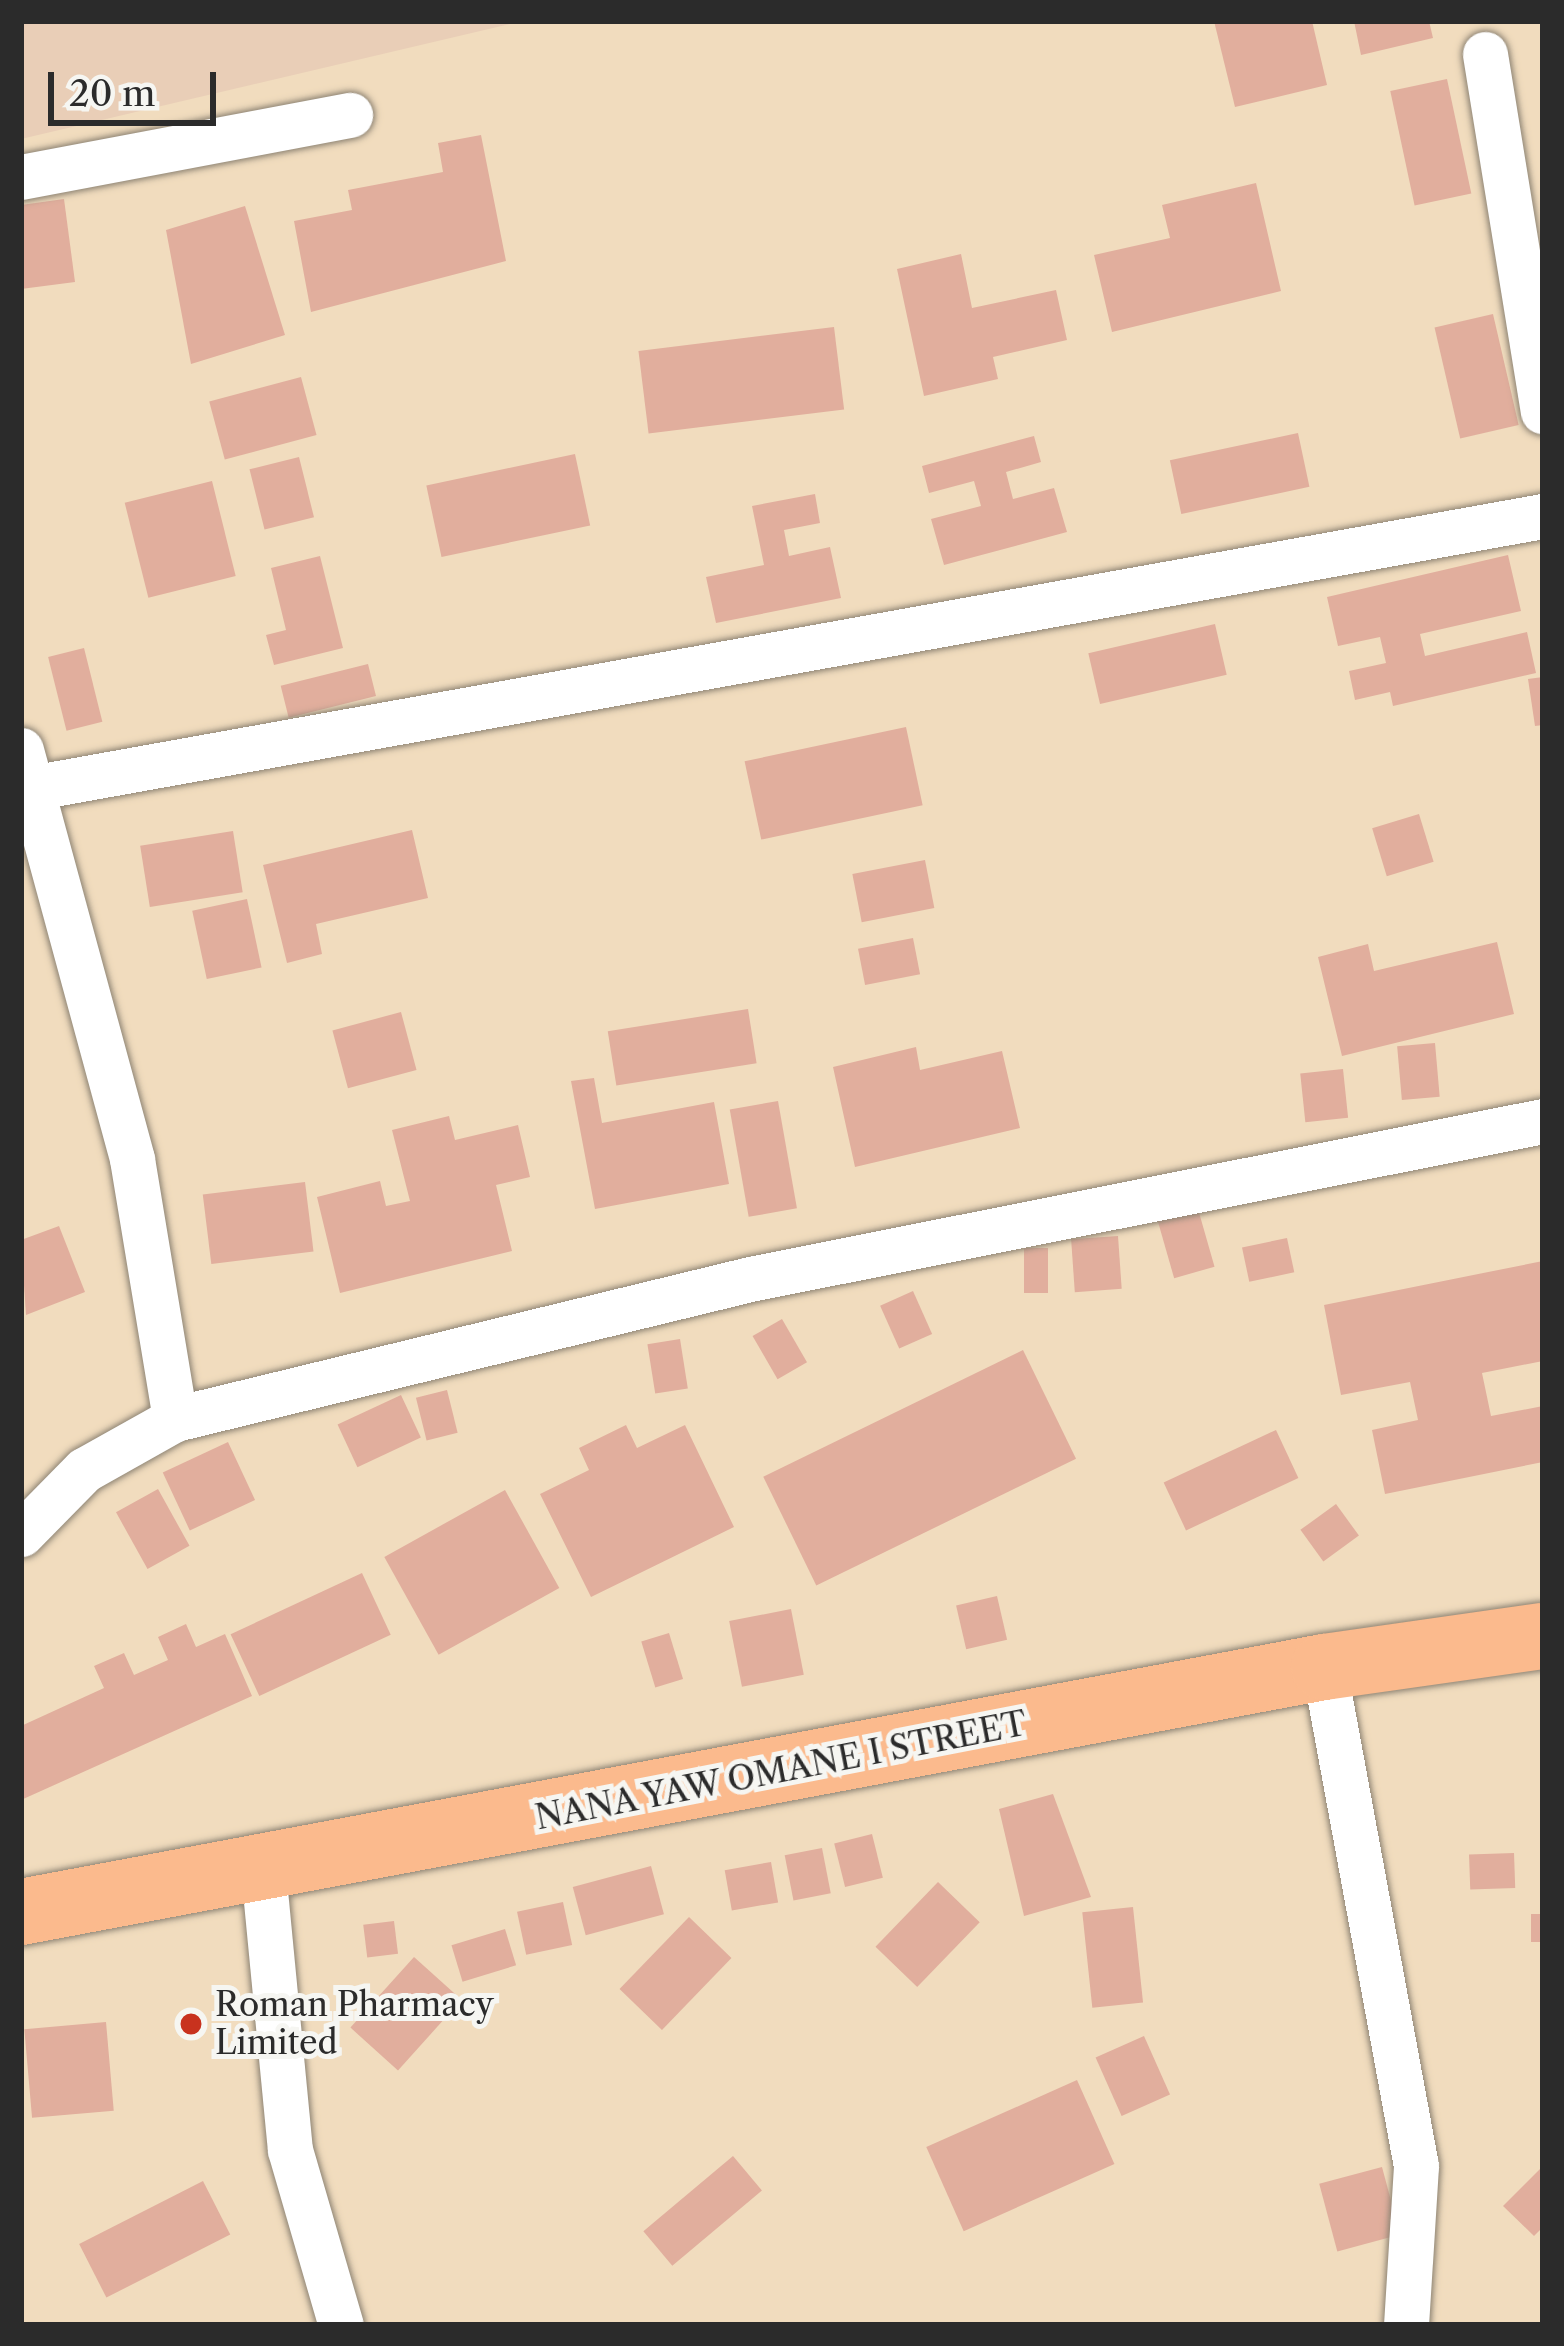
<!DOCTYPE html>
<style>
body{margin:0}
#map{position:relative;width:1564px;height:2346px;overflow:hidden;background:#f1dcbe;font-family:"Libre Caslon Text",serif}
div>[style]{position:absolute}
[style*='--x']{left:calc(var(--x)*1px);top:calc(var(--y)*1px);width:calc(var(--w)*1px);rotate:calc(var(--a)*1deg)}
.built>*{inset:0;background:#e9ceb7}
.building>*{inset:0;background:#e1ae9d;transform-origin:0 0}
.roads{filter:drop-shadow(0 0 3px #8e8474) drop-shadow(0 0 3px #8e8474)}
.street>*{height:45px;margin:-22.5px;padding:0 22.5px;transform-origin:22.5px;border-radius:22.5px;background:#fff}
.primary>*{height:66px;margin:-33px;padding:0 33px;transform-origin:33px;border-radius:33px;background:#fbba8d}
.dots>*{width:33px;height:33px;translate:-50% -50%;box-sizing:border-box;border:6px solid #f6f6f2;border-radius:50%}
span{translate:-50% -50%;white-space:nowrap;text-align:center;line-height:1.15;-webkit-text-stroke:10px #f6f6f2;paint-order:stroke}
.street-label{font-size:33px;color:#2b2b2b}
.poi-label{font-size:33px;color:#2b2b2b}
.left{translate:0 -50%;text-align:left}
.frame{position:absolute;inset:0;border:24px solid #2b2b2b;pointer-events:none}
.scale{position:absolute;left:48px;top:72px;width:168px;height:54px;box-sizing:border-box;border:6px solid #2b2b2b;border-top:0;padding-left:15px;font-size:36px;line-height:42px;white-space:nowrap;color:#2b2b2b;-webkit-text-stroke:9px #f6f6f2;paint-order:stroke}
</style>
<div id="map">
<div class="built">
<div style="clip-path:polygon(21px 21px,523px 21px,21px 139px)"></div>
</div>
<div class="building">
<div style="clip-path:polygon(1214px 21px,1312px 21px,1327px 85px,1235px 107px)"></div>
<div style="clip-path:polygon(1354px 21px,1429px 21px,1433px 38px,1361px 55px)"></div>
<div style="left:1447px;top:79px;width:117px;height:58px;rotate:78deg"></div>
<div style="clip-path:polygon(481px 135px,506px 261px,311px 312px,294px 221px,352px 210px,348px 190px,443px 172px,438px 143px)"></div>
<div style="clip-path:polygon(1256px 183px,1281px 291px,1112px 332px,1094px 255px,1170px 238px,1162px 205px)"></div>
<div style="clip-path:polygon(64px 199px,75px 282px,21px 289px,21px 205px)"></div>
<div style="clip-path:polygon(245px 206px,285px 335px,191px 364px,166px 230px)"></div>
<div style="clip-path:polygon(961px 254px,972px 308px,1056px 290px,1067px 340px,993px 357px,998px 379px,924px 396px,897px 269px)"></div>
<div style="left:1493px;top:314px;width:114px;height:60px;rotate:77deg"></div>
<div style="left:834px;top:327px;width:83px;height:197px;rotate:83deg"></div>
<div style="left:301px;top:377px;width:60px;height:95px;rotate:75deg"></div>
<div style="left:1298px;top:433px;width:55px;height:131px;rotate:78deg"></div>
<div style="clip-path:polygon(1034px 436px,1041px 462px,1006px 472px,1013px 499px,1054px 488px,1067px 532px,944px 565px,931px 519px,981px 506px,974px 481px,929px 493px,922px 466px)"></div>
<div style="left:575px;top:454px;width:73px;height:152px;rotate:78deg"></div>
<div style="left:299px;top:457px;width:62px;height:51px;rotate:76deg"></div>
<div style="left:212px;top:481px;width:98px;height:90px;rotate:76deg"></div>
<div style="clip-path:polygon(815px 494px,820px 523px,784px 530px,789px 556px,830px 547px,841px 598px,716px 623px,706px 577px,764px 565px,752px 506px)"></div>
<div style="clip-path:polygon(1508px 555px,1521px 611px,1420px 634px,1425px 656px,1527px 632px,1536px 673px,1393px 706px,1390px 692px,1355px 700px,1349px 671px,1386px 663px,1380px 637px,1338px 646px,1327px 597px)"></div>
<div style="clip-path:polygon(320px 556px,343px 648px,274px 665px,266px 635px,286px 630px,271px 568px)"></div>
<div style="left:1215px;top:624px;width:52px;height:130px;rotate:77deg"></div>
<div style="left:84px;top:648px;width:76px;height:37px;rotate:76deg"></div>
<div style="left:368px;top:664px;width:33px;height:90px;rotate:76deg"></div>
<div style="clip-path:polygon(1543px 677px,1543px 725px,1535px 726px,1528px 679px)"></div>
<div style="left:906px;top:727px;width:80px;height:165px;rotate:78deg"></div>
<div style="left:1419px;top:814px;width:50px;height:49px;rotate:73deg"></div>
<div style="clip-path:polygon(412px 830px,428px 898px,316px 924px,322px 954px,287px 963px,263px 865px)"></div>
<div style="left:233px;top:831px;width:62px;height:94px;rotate:81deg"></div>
<div style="left:925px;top:860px;width:49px;height:74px;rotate:79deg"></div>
<div style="left:247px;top:899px;width:70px;height:56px;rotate:78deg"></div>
<div style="left:913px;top:938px;width:37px;height:56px;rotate:79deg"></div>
<div style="clip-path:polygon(1497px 942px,1514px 1014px,1342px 1056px,1318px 957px,1368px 944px,1374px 971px)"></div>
<div style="left:748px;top:1009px;width:55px;height:142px;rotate:81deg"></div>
<div style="left:401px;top:1012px;width:60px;height:71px;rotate:75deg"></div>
<div style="left:1435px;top:1043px;width:54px;height:38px;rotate:85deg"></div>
<div style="clip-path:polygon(916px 1047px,920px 1070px,1002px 1051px,1020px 1128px,855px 1167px,833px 1067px)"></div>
<div style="left:1343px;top:1069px;width:49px;height:43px;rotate:84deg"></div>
<div style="clip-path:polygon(594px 1078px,602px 1123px,714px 1102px,729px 1184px,595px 1209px,571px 1081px)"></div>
<div style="left:778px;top:1101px;width:109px;height:49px;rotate:80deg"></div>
<div style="clip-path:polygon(449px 1116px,455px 1140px,518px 1125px,530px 1177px,496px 1185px,512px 1251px,340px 1293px,317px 1197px,380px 1181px,386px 1206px,410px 1201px,392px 1130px)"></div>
<div style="left:305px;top:1182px;width:70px;height:103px;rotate:83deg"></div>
<div style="left:1198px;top:1209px;width:60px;height:42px;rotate:74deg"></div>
<div style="clip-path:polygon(59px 1226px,85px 1292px,26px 1315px,21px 1240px)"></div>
<div style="left:1118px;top:1236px;width:53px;height:47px;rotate:86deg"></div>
<div style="left:1287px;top:1238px;width:35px;height:46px;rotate:78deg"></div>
<div style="left:1024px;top:1248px;width:24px;height:45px"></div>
<div style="clip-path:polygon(1543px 1261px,1543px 1361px,1482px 1373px,1491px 1416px,1543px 1406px,1543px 1462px,1385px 1494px,1372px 1430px,1418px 1420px,1410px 1382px,1341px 1395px,1324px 1305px)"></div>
<div style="left:913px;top:1291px;width:47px;height:36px;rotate:66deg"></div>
<div style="left:782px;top:1319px;width:50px;height:34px;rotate:60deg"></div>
<div style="left:680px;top:1339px;width:50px;height:33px;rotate:81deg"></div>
<div style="left:1023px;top:1350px;width:121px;height:289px;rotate:64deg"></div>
<div style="left:447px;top:1390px;width:44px;height:32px;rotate:76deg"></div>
<div style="left:401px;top:1395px;width:47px;height:70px;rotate:65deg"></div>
<div style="clip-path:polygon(626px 1425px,637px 1448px,685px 1425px,734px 1527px,591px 1597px,540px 1494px,589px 1470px,579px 1448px)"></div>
<div style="left:1276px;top:1430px;width:53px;height:124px;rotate:65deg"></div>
<div style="left:228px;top:1442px;width:64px;height:72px;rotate:65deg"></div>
<div style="left:158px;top:1489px;width:65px;height:48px;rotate:61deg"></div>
<div style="left:505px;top:1490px;width:112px;height:138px;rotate:61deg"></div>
<div style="left:1336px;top:1504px;width:39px;height:44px;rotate:54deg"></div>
<div style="left:362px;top:1573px;width:68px;height:145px;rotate:65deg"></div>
<div style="left:997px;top:1596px;width:45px;height:42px;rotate:77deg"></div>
<div style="left:791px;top:1609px;width:67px;height:63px;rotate:79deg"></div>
<div style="clip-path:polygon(186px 1624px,196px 1647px,225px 1634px,252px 1696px,21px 1800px,21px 1726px,104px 1688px,94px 1666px,124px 1653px,134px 1675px,168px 1660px,158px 1637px)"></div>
<div style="left:669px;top:1633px;width:48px;height:29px;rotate:73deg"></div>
<div style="clip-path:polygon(1053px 1794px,1091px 1897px,1024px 1916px,999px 1809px)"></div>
<div style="left:872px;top:1834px;width:45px;height:39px;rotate:76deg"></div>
<div style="left:822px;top:1848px;width:46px;height:38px;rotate:79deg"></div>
<div style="left:1514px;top:1853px;width:35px;height:45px;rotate:88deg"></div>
<div style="left:771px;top:1862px;width:41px;height:47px;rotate:80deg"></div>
<div style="left:651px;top:1866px;width:50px;height:81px;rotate:75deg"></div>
<div style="left:938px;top:1882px;width:58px;height:90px;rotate:44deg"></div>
<div style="left:563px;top:1902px;width:44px;height:47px;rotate:78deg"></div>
<div style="left:1133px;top:1907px;width:96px;height:51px;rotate:84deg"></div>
<div style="left:1543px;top:1914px;width:28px;height:12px;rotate:90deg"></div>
<div style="left:689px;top:1917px;width:59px;height:100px;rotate:44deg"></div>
<div style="left:394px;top:1921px;width:33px;height:31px;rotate:83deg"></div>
<div style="left:505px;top:1929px;width:38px;height:56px;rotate:73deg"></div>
<div style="left:414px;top:1957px;width:64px;height:95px;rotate:42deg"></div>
<div style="left:106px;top:2022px;width:89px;height:82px;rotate:85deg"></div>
<div style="left:1144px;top:2036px;width:64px;height:53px;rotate:66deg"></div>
<div style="left:1077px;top:2080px;width:92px;height:165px;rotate:66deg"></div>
<div style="left:733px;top:2156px;width:45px;height:117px;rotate:50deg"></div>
<div style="clip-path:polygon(1543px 2166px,1543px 2227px,1534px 2236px,1503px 2206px)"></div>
<div style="left:1382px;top:2167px;width:70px;height:65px;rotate:75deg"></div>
<div style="left:203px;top:2181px;width:60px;height:139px;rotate:63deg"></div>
</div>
<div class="roads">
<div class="street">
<div style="--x:1485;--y:54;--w:362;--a:80.8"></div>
<div style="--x:21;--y:177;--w:335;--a:-10.7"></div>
<div style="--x:21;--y:750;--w:424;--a:74.8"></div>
<div style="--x:132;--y:1159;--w:264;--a:80.6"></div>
<div style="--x:175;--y:1419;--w:104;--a:150.7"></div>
<div style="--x:84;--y:1470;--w:90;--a:134.5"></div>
<div style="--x:31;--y:788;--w:1536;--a:-10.2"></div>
<div style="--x:175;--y:1419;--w:592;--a:-13.68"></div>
<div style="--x:750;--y:1279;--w:809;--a:-11.27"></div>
<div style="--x:1324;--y:1667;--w:507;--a:79.55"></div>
<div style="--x:1416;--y:2166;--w:159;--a:93.6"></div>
<div style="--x:263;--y:1870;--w:281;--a:84.5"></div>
<div style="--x:290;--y:2150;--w:182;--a:73.8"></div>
</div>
<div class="primary">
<div style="--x:21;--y:1912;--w:1326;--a:-10.65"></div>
<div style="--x:1324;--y:1667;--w:221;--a:-8.1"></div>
</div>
</div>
<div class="dots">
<div style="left:191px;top:2024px;background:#c8321e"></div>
</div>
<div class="street-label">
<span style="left:781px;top:1771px;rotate:-11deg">NANA YAW OMANE I STREET</span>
</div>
<div class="poi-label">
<span class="left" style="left:215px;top:2024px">Roman Pharmacy<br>Limited</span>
</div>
<div class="frame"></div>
<div class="scale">20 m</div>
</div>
